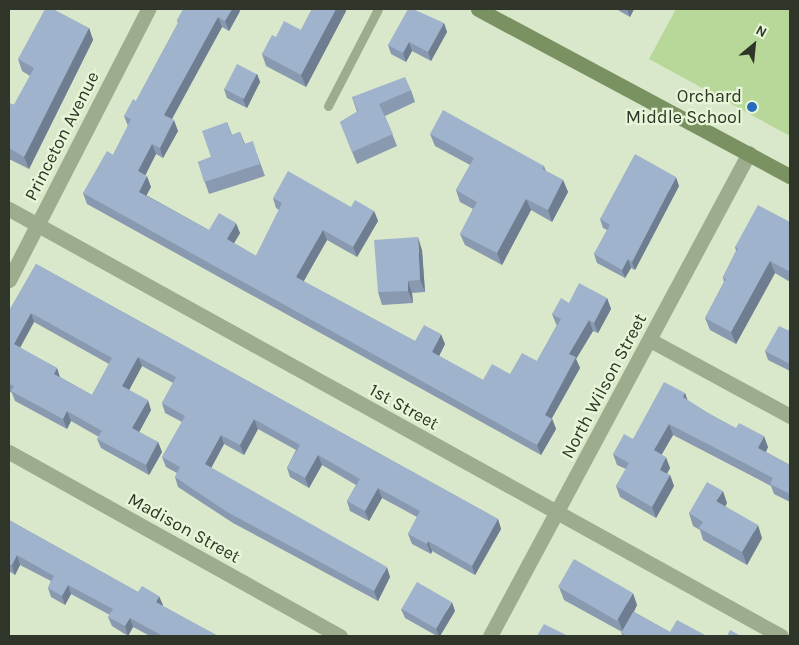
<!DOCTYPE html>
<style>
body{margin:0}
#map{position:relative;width:799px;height:645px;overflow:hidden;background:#d9e8ca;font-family:Karla,sans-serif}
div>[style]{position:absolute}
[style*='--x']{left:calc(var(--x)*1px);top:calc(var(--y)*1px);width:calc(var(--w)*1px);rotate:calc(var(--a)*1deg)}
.green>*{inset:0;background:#b8d899}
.lane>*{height:9px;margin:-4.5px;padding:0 4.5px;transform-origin:4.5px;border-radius:4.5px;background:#9cac8d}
.street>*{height:15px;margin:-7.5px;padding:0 7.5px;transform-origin:7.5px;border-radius:7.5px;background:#9cac8d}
.secondary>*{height:15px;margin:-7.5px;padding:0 7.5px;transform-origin:7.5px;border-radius:7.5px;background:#7a9162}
.wall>*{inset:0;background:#899ab0}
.shaded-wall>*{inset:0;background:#6f7d90}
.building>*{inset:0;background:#9fb3cd;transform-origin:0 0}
.dots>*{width:14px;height:14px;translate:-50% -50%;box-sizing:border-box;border:2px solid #e6f6d7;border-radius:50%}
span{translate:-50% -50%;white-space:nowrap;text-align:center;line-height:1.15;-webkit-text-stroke:4.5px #e6f6d7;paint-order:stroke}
.poi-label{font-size:18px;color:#2f3529}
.right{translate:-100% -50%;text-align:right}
.street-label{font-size:18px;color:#2f3529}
.frame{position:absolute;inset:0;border:10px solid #2f3529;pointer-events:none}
.north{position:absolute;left:729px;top:20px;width:50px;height:50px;-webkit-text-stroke:4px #e6f6d7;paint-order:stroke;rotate:28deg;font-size:14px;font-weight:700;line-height:20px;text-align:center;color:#2f3529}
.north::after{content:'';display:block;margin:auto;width:18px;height:22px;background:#2f3529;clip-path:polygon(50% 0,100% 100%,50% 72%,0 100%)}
</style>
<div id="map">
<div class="green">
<div style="clip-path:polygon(676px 9px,790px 9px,790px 136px,649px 59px)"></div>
</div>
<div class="lane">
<div style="--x:328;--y:106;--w:109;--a:-62.7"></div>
</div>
<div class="street">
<div style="--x:9;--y:209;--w:882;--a:28.95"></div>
<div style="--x:9;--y:280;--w:305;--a:-62.8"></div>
<div style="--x:650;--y:340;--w:159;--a:28.5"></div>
<div style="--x:9;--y:452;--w:379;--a:29.1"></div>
<div style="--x:490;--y:636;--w:548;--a:-61.8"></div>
</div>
<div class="secondary">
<div style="--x:478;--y:9;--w:354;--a:28.2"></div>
</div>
<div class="wall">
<div style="clip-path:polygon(312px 9px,345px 9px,346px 11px,306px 87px,266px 66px,262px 54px,276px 37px,301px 30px)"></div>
<div style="clip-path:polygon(616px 9px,634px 9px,630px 17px)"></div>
<div style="clip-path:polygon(240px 11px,229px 31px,222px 27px,172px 119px,178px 131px,163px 158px,156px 154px,145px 175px,151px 187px,146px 195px,209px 230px,240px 233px,234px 243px,256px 256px,279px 210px,276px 208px,273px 198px,351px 207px,374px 211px,378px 221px,357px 257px,327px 240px,303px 281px,415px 341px,445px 344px,439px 356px,483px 380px,510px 374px,537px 361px,557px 325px,556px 324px,552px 314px,569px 303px,607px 298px,611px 309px,598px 333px,593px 331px,576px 359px,580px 368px,552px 418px,556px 429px,541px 455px,87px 204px,83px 193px,113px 155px,128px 126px,124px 116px,136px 101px,178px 23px,177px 20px)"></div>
<div style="clip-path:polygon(444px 23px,447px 32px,431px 61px,412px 51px,406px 62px,391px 54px,388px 45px)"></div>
<div style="clip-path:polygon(89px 28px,93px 40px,29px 169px,9px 159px,9px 103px,14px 105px,30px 76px,22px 71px,18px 59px)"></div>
<div style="clip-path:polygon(257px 74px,260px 82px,247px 108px,227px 98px,224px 89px)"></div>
<div style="clip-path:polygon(411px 90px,415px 102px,385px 116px,397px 146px,357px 164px,340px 122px,357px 112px,352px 97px)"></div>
<div style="clip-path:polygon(227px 122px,232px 135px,240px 132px,245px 144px,257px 154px,265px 176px,209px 194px,198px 162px,211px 157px)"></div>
<div style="clip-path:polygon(430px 134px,544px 166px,546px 171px,563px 180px,568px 192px,552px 222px,531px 210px,502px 265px,465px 245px,460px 234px,473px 209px,460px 202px,456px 190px,470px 165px,435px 146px)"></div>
<div style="clip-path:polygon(679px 186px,635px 270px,631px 268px,625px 278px,597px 263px,594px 254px,607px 230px,603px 228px,600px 219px)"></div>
<div style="clip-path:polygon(790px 222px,790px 282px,775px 273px,736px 344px,710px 330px,705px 318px,724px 282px,723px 277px,736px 251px,735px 247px)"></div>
<div style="clip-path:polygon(422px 250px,425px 292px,412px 293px,413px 303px,382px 305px,378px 292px)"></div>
<div style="clip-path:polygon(evenodd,36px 264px,498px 519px,501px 529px,475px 575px,432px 551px,431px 554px,412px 544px,408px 534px,417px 517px,382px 498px,369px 521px,350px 511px,347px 501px,356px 485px,322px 465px,309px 488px,290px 477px,287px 468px,296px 450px,258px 429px,244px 455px,224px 444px,211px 468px,390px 577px,378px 601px,233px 523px,178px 487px,175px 477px,177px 473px,166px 467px,162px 457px,182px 422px,165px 413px,162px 403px,173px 383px,142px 366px,129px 390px,151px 410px,139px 432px,158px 442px,162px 452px,149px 475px,101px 448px,97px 439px,99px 437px,71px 421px,67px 429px,15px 401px,12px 393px,9px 391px,9px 311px,36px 264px,34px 322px,109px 364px,92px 395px,60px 377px,57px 368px,20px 348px,34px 322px)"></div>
<div style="clip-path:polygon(790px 331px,790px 371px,768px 360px,765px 351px)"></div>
<div style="clip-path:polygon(685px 393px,687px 400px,708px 413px,768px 447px,766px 452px,790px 465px,790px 502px,774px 494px,771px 486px,673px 435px,661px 455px,670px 468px,667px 474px,670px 475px,674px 486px,656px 518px,620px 497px,616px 486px,626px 469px,617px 465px,613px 454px,633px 439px)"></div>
<div style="clip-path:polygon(727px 503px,725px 506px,762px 538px,747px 565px,703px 540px,700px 530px,693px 526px,689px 513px)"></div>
<div style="clip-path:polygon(9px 520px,138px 592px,163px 605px,162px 606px,218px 636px,150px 636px,133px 627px,128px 636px,112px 626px,108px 617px,110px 615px,71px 594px,65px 605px,51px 597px,48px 588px,51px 581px,20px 565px,15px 575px,9px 571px)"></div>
<div style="clip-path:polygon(559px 587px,637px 605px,634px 612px,670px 632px,707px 636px,623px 636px,621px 633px,622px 632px,564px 600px)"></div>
<div style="clip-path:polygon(401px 609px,455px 611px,440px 636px,437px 636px,405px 618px)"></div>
</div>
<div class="shaded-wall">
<div style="clip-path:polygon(232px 9px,239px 9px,240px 11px,229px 31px,225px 21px)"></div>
<div style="clip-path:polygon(336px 9px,345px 9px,346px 11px,306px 87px,301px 75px)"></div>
<div style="clip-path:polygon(627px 9px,634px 9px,630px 17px)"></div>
<div style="clip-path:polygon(218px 17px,222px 27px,168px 126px,164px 115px)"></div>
<div style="clip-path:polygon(444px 23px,447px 32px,431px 61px,428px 52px)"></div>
<div style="clip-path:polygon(89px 28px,93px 40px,29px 169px,24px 157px)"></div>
<div style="clip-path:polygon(409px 42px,412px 51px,406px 62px,403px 53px)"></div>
<div style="clip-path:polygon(257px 74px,260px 82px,247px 108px,243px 100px)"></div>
<div style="clip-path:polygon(174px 120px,178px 131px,163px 158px,160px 148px)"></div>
<div style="clip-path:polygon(152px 144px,156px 154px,142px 182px,138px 171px)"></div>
<div style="clip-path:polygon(147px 176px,151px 187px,143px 202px,139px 192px)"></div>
<div style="clip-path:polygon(676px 177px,679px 186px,635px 270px,632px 262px)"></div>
<div style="clip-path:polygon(563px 180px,568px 192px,552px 222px,548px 210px)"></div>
<div style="clip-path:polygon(526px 199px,531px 210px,502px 265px,497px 253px)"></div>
<div style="clip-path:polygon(374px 211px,378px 221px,357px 257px,353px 247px)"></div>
<div style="clip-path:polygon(236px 223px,240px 233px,230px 250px,227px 239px)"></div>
<div style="clip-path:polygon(323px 230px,327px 240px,300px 288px,296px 277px)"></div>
<div style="clip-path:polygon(418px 237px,422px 250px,425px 292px,420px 280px)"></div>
<div style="clip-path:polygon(628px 259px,631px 268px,625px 278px,622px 270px)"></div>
<div style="clip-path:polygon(770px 261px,775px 273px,736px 344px,731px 332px)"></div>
<div style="clip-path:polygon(408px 281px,412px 293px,413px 303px,408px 291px)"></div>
<div style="clip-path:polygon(607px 298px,611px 309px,598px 333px,594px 323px)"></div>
<div style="clip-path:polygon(31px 313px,34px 322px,17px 353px,14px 344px)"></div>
<div style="clip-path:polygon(589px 320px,593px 331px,576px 359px,580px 368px,548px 425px,545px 415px,569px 354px)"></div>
<div style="clip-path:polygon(441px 334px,445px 344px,436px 362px,432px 352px)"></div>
<div style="clip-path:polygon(138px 357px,142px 366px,126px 396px,122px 386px)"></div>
<div style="clip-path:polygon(57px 368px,60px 378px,54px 374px)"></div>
<div style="clip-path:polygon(685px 393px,689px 404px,683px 397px)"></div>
<div style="clip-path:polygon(148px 400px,151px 410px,136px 438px,132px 428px)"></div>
<div style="clip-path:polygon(67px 411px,71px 421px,67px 429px,63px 419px)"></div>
<div style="clip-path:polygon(254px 419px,258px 429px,244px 455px,240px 445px)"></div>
<div style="clip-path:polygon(552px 419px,556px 429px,541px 455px,537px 445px)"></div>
<div style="clip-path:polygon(669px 424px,673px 435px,658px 461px,654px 450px)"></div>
<div style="clip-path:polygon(221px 435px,224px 444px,208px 474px,205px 464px)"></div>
<div style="clip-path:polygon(764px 436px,768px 447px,762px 459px,758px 448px)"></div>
<div style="clip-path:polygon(158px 442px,162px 452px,149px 475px,146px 465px)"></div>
<div style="clip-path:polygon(318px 455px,322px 465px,309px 488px,305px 478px)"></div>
<div style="clip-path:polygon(666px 457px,670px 468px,663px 480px,660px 470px)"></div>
<div style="clip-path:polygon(670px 475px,674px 486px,656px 518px,652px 507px)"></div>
<div style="clip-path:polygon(378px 488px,382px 498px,369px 521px,365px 511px)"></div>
<div style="clip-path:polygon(723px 491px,727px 503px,721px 514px,716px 501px)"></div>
<div style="clip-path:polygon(498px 519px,501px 529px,475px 575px,472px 566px)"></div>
<div style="clip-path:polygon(758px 525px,762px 538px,747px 565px,742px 552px)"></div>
<div style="clip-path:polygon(428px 541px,432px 551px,431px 554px,427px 544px)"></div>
<div style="clip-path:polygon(17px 555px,20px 565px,15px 575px,12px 565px)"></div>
<div style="clip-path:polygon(387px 567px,390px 577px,378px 601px,374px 591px)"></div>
<div style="clip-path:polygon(68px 585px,71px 594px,65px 605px,62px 596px)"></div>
<div style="clip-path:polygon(633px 593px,637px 605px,623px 632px,618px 619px)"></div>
<div style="clip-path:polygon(159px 596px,163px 605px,159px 611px,156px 602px)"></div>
<div style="clip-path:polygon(452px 602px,455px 611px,440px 636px,439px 636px,436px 629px)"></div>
<div style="clip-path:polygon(130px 618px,133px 627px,128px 636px,125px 626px)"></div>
</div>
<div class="building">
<div style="clip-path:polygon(45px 9px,53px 9px,89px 28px,24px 157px,9px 148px,9px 103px,14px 105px,34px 68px,18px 59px)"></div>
<div style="clip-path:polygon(183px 9px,232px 9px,225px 21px,218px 17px,164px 115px,174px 120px,160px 148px,152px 144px,138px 171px,147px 176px,139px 192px,209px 230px,219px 213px,236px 223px,227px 239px,256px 256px,282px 203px,273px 198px,288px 171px,351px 207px,355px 200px,374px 211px,353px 247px,323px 230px,296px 277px,415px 341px,424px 325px,441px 334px,432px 352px,483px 380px,492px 364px,510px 374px,522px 353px,537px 361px,561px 319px,552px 314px,561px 298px,569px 303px,579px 283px,607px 298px,594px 323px,589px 320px,569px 354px,576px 357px,545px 415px,552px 419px,537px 445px,83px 193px,107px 151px,113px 155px,131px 119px,124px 116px,133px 99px,136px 101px,179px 21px,177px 20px)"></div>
<div style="clip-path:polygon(312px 9px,336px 9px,301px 75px,262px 54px,272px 35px,276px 37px,284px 21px,301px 30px)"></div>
<div style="clip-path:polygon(408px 9px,413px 9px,444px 23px,428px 52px,409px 42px,403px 53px,388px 45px)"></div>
<div style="left:237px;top:64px;width:22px;height:28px;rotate:27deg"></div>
<div style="clip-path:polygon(405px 77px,411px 90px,379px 104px,393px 134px,352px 152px,340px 122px,358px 111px,352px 97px)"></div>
<div style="clip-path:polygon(443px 110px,544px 166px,542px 169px,563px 180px,548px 210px,526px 199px,497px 253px,460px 234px,477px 202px,456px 190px,474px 158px,430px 134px)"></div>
<div style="clip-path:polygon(227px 122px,231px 135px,240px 132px,244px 144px,253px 141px,260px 164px,204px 182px,198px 162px,211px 157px,202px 131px)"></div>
<div style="clip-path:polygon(635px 154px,676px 177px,632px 262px,628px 259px,622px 270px,594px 254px,610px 225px,600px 219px)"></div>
<div style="clip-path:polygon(758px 205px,790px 222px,790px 272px,770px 261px,731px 332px,705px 318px,726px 279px,723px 277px,738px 248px,735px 247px)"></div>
<div style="clip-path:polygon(418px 237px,420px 280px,408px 281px,408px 291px,378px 292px,374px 240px)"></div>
<div style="clip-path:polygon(evenodd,36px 264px,498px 519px,472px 566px,428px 541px,427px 544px,408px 534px,420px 511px,378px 488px,365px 511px,347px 501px,360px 479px,318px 455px,305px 478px,287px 468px,300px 445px,254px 419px,240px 445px,221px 435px,205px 464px,387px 567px,374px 591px,229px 513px,175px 477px,180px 467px,162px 457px,185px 416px,162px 403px,176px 377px,138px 357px,122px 386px,148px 400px,132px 428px,158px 442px,146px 465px,97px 439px,102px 431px,67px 411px,63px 419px,11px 391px,14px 386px,9px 384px,9px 311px,36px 264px,31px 313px,112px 358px,92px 395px,54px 374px,57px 368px,14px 344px,31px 313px)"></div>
<div style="clip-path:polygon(779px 326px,790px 331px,790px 364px,765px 351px)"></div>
<div style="clip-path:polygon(664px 382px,685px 393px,683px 397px,708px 413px,736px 428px,739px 423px,764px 436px,758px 448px,790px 465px,790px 494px,770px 484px,773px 478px,669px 424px,654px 450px,666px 457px,660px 470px,670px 475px,652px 507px,616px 486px,629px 463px,613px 454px,624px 434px,633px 439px)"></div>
<div style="clip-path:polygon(707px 482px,723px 491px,716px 501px,758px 525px,742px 552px,699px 528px,703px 522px,689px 513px)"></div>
<div style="clip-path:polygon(9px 520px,138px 592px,142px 586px,159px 596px,156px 602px,218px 636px,163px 636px,130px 618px,125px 626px,108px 617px,113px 609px,68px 585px,62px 596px,48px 588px,54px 576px,17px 555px,12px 565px,9px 564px)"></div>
<div style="left:574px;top:559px;width:68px;height:32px;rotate:30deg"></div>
<div style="left:417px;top:582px;width:40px;height:31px;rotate:30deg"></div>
<div style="clip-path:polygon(633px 612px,670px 632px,677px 620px,707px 636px,627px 636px,621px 633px)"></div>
<div style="clip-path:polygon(544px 624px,566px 635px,565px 636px,537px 636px)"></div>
<div style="clip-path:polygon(730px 630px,741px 636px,727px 636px)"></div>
</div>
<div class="dots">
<div style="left:752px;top:107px;background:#276cbd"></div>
</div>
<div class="poi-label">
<span class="right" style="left:742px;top:107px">Orchard<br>Middle School</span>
</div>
<div class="street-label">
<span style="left:62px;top:136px;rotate:-63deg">Princeton Avenue</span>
<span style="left:604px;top:386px;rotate:-62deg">North Wilson Street</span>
<span style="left:404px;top:407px;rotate:29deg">1st Street</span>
<span style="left:184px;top:528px;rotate:29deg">Madison Street</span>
</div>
<div class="frame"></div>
<div class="north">N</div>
</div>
